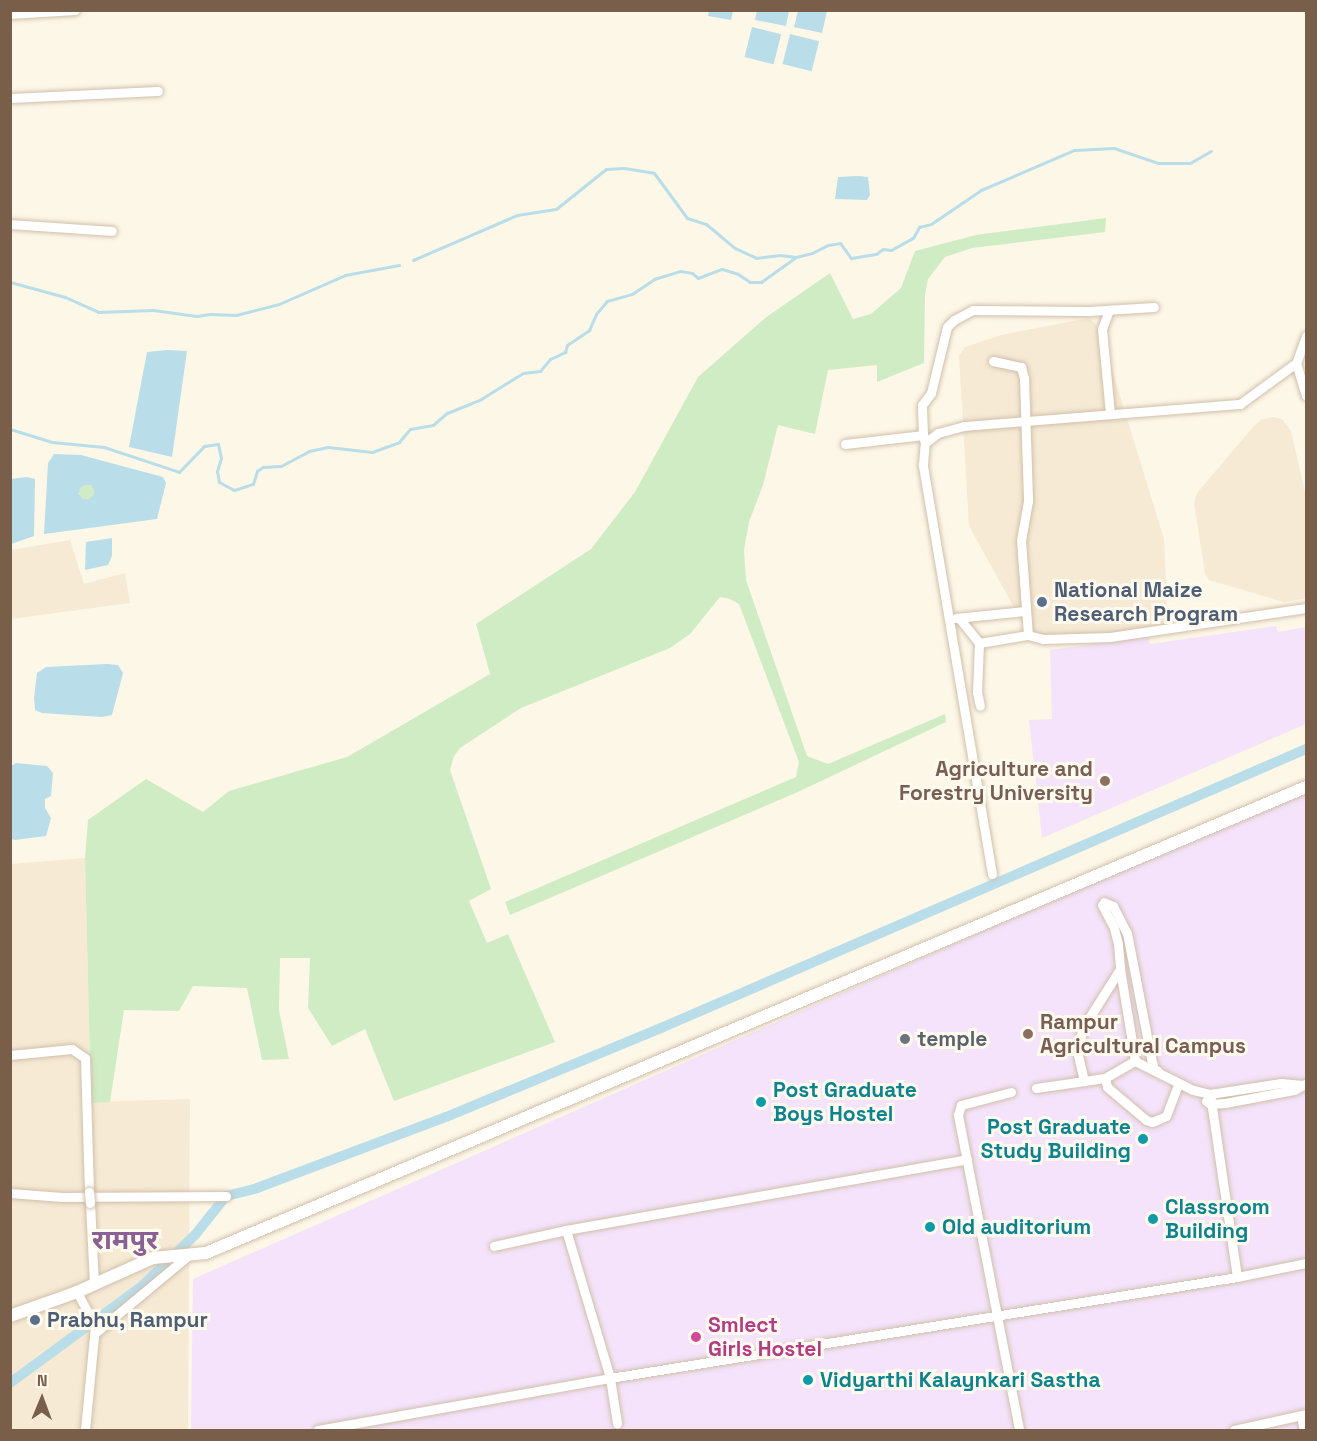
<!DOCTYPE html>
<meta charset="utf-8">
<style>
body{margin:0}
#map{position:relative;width:1317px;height:1441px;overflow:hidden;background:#fdf7e7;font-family:"Space Grotesk","Noto Sans Devanagari",sans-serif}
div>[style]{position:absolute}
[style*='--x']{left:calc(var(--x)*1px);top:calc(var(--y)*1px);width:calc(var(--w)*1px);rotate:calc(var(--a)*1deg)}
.residential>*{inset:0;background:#f6ead4}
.education>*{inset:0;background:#f4e3fa}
.green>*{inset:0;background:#d0ecc4}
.round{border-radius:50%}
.water>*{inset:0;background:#b9dde9;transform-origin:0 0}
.stream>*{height:3px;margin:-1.5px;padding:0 1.5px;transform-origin:1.5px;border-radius:1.5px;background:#b9dde9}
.canal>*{height:10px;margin:-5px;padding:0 5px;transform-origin:5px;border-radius:5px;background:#b9dde9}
.roads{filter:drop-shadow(0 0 2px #d0bfab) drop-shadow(0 0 2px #d0bfab)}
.minor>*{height:9px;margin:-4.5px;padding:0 4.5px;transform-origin:4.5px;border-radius:4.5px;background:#fff}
.secondary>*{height:12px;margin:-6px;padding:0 6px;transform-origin:6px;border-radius:6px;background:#fff}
.bridges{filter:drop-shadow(0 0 2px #d0bfab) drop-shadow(0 0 2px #d0bfab)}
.minor-bridge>*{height:9px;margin:-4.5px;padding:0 4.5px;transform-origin:4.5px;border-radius:4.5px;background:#fff}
.dots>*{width:16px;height:16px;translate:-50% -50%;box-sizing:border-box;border:3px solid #fffaee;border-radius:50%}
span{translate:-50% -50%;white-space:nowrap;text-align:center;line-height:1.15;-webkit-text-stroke:6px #fffaee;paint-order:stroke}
.service-label{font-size:21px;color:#4e5e75;font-weight:700}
.left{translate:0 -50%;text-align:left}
.education-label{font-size:21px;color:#785e54;font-weight:700}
.right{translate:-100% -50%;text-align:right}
.worship-label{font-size:21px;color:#5b616d;font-weight:700}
.culture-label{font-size:21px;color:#0d838f;font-weight:700}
.hotel-label{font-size:21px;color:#b23c85;font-weight:700}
.district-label{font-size:27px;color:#896195;font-weight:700}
.frame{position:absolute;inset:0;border:12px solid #795f49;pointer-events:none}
.north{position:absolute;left:12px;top:1369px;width:60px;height:60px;-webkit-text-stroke:4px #fffaee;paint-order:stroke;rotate:1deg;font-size:16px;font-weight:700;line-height:24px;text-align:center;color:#795f49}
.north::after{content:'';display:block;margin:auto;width:21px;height:27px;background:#795f49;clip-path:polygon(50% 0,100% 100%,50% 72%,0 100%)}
</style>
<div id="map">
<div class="residential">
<div style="clip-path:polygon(1089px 318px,1099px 327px,1164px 539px,1168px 623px,1164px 630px,1038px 637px,1027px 631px,969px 526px,959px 356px,965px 347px,1001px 335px)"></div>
<div style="clip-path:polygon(1273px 417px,1282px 419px,1291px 431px,1306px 496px,1306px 598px,1284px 602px,1209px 580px,1205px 573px,1194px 503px,1197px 493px,1253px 427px,1262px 419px)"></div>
<div style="clip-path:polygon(70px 540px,84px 584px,125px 573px,130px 603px,11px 619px,11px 550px)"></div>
<div style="clip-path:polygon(85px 858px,91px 1102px,190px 1099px,188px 1430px,11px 1430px,11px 864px)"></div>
</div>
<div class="education">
<div style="clip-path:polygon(1276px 626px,1278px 632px,1306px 627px,1306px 724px,1042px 838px,1029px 720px,1052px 719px,1050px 650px,1148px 636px,1150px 644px)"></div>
<div style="clip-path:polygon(1306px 789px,1306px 1430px,191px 1430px,193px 1279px)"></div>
</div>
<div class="green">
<div style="clip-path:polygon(1106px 218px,1105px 232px,972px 248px,945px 257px,928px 279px,925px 295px,924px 363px,877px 382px,877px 365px,828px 370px,815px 434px,778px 425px,763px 485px,749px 522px,744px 550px,746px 580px,807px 756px,828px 764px,945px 714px,946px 722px,800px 791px,510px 915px,505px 902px,796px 777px,799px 762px,739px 604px,730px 599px,720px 597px,690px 634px,670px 648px,521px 708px,460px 748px,454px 756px,450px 770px,491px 889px,469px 901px,487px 943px,508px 934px,555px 1042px,394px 1101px,365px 1029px,332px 1046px,308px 1008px,310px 958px,280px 958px,279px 1010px,289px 1059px,262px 1060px,247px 988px,193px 986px,179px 1011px,124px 1010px,110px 1102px,91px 1103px,85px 858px,88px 820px,146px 779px,203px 812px,229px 791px,347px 757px,490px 674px,476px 624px,591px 549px,635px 492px,698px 377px,765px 318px,830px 273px,853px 319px,871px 314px,901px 288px,915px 251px,976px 235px)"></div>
<div class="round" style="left:79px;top:484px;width:16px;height:16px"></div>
</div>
<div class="water">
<div style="clip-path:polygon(709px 11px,733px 11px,731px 20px,708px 16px)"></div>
<div style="clip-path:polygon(757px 11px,789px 11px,786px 26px,755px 20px)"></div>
<div style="clip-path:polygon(798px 11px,827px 11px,822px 33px,794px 27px)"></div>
<div style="left:752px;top:27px;width:30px;height:31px;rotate:14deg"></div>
<div style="left:790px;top:34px;width:30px;height:31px;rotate:14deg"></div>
<div style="clip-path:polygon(858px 176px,868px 177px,870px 195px,867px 200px,835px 199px,838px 177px)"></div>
<div style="clip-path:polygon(167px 350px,187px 351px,172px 457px,129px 447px,147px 352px)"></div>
<div style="clip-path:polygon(evenodd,54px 454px,81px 455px,163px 477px,166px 483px,157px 519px,44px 534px,48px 463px,54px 454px,85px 485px,91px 485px,94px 490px,94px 495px,89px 499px,83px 499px,79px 494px,80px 488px,85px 485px)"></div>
<div style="clip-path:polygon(26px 477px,35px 479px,34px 536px,11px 544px,11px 479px)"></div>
<div style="clip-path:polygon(112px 538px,112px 556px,108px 565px,85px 570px,86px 542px)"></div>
<div style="clip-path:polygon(107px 664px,118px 665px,123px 673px,112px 715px,102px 717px,42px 713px,35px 710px,34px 698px,37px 673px,46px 667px)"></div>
<div style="clip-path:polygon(16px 763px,47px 766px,53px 773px,51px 796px,45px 799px,45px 808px,51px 818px,46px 836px,15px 840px,11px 839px,11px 766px)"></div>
</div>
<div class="stream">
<div style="--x:413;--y:260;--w:113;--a:-23.4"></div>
<div style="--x:517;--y:215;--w:39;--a:-9"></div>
<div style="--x:556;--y:209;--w:64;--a:-38.7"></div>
<div style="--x:606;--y:169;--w:18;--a:-3"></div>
<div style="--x:624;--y:168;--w:30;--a:9"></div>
<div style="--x:654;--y:173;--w:56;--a:53.7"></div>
<div style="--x:687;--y:218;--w:20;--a:18"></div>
<div style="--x:706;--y:224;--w:38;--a:40"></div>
<div style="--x:735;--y:248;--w:23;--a:25"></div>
<div style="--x:756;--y:258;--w:24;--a:-7"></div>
<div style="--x:780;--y:255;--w:16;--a:7"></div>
<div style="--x:10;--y:282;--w:57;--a:15.3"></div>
<div style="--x:65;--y:297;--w:36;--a:24"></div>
<div style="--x:98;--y:312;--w:55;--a:-2.1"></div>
<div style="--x:153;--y:310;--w:44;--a:7.8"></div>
<div style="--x:197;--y:316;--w:13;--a:-9"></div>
<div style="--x:210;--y:314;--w:26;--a:2"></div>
<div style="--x:236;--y:315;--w:44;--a:-14.3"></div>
<div style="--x:279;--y:304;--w:72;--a:-23.7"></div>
<div style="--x:345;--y:275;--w:55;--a:-10.5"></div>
<div style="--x:10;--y:429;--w:44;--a:17.2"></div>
<div style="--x:52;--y:442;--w:52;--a:5.5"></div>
<div style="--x:104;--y:447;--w:79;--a:18.4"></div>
<div style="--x:179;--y:472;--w:36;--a:-46"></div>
<div style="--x:204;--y:446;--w:14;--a:-8"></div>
<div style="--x:218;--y:444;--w:14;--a:78"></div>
<div style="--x:221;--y:458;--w:14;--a:107"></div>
<div style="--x:217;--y:471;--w:11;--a:80"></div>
<div style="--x:219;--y:482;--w:17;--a:28"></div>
<div style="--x:234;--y:490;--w:20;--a:-18"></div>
<div style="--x:253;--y:484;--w:14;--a:-73"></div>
<div style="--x:257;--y:471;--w:7;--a:-34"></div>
<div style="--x:263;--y:467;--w:18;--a:-3"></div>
<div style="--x:281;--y:466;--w:32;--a:-28"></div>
<div style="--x:309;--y:451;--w:19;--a:-12"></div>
<div style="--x:328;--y:447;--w:44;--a:6.5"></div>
<div style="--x:372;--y:452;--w:29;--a:-20"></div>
<div style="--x:399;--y:442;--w:17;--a:-50"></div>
<div style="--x:410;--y:429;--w:23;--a:-10"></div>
<div style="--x:433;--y:425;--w:18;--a:-41"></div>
<div style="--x:447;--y:413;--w:37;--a:-22"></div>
<div style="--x:481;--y:399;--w:49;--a:-31.8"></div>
<div style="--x:523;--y:373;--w:17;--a:-7"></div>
<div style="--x:540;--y:371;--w:16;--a:-50"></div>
<div style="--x:550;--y:359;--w:17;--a:-25"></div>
<div style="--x:565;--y:352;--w:7;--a:-74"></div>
<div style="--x:567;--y:345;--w:27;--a:-34"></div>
<div style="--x:589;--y:330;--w:17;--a:-66"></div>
<div style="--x:596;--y:314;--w:17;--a:-50"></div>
<div style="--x:607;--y:301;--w:26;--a:-16"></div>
<div style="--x:632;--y:294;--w:27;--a:-34"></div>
<div style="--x:654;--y:279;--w:27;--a:-17"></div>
<div style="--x:680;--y:271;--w:12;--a:9"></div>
<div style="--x:692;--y:273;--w:8;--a:40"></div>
<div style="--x:698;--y:278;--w:26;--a:-21"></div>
<div style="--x:722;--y:269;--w:17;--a:17"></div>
<div style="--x:738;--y:274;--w:14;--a:34"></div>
<div style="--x:750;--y:282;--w:11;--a:0"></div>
<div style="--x:761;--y:282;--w:43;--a:-35.5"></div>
<div style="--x:796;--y:257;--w:16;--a:-14"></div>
<div style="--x:812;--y:253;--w:18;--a:-27"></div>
<div style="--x:828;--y:245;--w:12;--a:-9"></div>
<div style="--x:840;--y:243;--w:19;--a:54"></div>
<div style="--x:851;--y:258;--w:25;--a:-9"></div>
<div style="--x:876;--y:254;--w:9;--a:-36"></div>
<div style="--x:883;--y:249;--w:8;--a:7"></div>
<div style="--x:891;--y:250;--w:25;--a:-29"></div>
<div style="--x:913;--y:238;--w:13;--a:-61"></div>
<div style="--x:919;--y:227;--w:12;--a:-14"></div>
<div style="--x:931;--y:224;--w:60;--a:-34.2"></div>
<div style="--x:981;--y:190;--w:101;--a:-23.3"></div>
<div style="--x:1074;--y:150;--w:40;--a:-2.9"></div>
<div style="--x:1114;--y:148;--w:46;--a:18.8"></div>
<div style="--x:1158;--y:163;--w:32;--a:0"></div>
<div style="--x:1190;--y:163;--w:24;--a:-30"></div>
</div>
<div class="canal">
<div style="--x:10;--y:1383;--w:164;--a:-36.3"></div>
<div style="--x:142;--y:1286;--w:74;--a:-43.9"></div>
<div style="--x:195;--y:1235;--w:50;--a:-51.5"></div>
<div style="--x:226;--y:1196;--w:32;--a:-14"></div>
<div style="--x:257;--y:1188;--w:202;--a:-20.6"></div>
<div style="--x:446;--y:1117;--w:233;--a:-22.5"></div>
<div style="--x:661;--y:1028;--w:703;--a:-23.39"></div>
</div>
<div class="roads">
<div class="minor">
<div style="--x:10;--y:14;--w:65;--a:-3.5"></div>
<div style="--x:10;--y:98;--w:148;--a:-2.7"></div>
<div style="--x:10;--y:224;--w:102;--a:3.9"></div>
<div style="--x:1109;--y:310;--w:20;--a:110"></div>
<div style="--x:1102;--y:329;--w:85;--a:84.6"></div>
<div style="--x:1306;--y:336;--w:29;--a:110"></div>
<div style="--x:1296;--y:363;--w:34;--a:73"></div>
<div style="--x:993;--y:361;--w:29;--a:12"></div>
<div style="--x:1021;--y:367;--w:11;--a:75"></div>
<div style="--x:1024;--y:378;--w:123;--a:88.1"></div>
<div style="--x:1028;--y:501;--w:40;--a:100"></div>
<div style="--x:1021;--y:540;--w:95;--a:85.8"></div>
<div style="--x:1028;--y:635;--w:16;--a:15"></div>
<div style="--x:1043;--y:639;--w:67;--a:-1.7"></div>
<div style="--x:1110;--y:637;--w:198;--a:-8.4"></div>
<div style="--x:923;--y:435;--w:30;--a:-92"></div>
<div style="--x:922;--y:405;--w:15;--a:-53"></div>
<div style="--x:931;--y:393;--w:68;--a:-76.4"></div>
<div style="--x:947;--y:327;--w:10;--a:-45"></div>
<div style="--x:954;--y:320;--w:21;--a:-28"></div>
<div style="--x:973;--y:310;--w:116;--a:0.5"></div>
<div style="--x:1089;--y:311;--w:65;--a:-3.5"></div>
<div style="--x:845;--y:444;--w:79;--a:-6.6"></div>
<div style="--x:923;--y:435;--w:5;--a:79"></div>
<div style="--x:956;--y:618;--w:69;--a:-5.8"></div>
<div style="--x:959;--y:618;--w:32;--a:51"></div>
<div style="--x:979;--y:643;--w:49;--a:92.3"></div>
<div style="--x:977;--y:692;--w:14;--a:78"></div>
<div style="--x:979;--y:643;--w:50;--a:-9.3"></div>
<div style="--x:992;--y:874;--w:416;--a:-99.6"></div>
<div style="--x:923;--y:464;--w:21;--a:-85"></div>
<div style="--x:925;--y:443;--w:16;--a:-38"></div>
<div style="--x:938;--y:433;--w:27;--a:-15"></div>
<div style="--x:964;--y:426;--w:277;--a:-4.6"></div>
<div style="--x:1240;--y:404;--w:69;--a:-36.2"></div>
<div style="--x:1104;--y:902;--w:10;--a:24"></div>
<div style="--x:1113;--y:906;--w:30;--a:63"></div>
<div style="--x:1127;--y:933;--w:127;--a:79.1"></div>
<div style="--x:1151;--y:1058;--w:11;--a:75"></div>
<div style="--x:1154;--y:1069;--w:4;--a:27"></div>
<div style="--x:1102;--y:905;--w:26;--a:62"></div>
<div style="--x:1114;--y:928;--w:16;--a:76"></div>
<div style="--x:1118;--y:944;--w:25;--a:85"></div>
<div style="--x:1120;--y:969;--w:93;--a:80.7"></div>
<div style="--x:1135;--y:1061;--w:65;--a:26.6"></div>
<div style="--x:1193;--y:1090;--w:17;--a:13"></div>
<div style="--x:1210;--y:1094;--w:72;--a:-8.8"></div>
<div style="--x:1281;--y:1083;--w:25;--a:5"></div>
<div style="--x:1120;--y:969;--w:71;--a:122.3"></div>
<div style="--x:1082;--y:1029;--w:26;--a:99"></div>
<div style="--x:1078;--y:1055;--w:27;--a:77"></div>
<div style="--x:1084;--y:1081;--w:21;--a:-8"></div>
<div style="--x:1105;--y:1078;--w:34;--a:-30"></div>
<div style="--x:10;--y:1055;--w:62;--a:-5.5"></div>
<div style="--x:72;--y:1049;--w:16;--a:35"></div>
<div style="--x:85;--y:1058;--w:134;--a:88.3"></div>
<div style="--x:1105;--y:1078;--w:9;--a:77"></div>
<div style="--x:1107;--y:1087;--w:51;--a:40.2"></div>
<div style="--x:1146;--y:1120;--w:6;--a:18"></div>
<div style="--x:1152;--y:1122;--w:15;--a:-23"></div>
<div style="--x:1166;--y:1116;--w:34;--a:-69"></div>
<div style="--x:1036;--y:1088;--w:49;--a:-8.3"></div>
<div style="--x:1011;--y:1092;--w:52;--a:165.4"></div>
<div style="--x:961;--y:1105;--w:10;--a:107"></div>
<div style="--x:958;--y:1115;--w:321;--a:79"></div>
<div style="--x:1210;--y:1094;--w:185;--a:81.6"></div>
<div style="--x:1206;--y:1101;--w:5;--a:37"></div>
<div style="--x:1210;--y:1104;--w:15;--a:-4"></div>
<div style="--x:1225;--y:1103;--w:70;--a:-10.7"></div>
<div style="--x:1294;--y:1090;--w:13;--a:-29"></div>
<div style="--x:10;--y:1193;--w:52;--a:4.4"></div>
<div style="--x:62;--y:1197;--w:164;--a:-0.3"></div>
<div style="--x:90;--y:1203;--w:82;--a:87.2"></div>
<div style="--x:566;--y:1230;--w:154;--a:73.4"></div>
<div style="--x:610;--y:1378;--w:46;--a:81.2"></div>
<div style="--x:494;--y:1246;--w:74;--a:-12.5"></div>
<div style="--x:566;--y:1230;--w:407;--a:-10"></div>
<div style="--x:77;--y:1292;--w:38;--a:62"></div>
<div style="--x:95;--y:1326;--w:104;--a:95.5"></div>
<div style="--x:95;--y:1333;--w:122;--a:-39.7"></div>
<div style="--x:1301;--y:1416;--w:14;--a:78"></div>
<div style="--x:318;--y:1430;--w:297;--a:-10.1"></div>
<div style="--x:610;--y:1378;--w:635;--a:-9.15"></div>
<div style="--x:1237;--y:1277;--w:70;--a:-11.5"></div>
<div style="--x:1234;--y:1430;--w:74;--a:-12.5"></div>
</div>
<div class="secondary">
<div style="--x:10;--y:1316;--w:71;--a:-19.7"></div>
<div style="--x:77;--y:1292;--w:83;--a:-24.1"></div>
<div style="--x:153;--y:1258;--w:53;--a:-5.4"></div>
<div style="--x:206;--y:1253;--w:1195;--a:-22.96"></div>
</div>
</div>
<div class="bridges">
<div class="minor-bridge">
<div style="--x:89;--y:1192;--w:11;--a:85"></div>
</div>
</div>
<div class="dots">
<div style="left:1042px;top:602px;background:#5c6f8a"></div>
<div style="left:1105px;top:781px;background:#8d6e63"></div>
<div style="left:1028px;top:1034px;background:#8d6e63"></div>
<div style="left:905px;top:1039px;background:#6b7280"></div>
<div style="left:761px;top:1102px;background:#0f9aa8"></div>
<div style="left:1143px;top:1139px;background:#0f9aa8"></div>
<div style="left:1153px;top:1219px;background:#0f9aa8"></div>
<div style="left:930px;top:1227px;background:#0f9aa8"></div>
<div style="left:35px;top:1320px;background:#5c6f8a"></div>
<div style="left:696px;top:1337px;background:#d1479c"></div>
<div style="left:808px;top:1380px;background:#0f9aa8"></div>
</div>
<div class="service-label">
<span class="left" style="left:1054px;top:602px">National Maize<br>Research Program</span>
<span class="left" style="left:47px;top:1320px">Prabhu, Rampur</span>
</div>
<div class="education-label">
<span class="right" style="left:1093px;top:781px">Agriculture and<br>Forestry University</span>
<span class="left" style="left:1040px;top:1034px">Rampur<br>Agricultural Campus</span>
</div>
<div class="worship-label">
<span class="left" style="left:917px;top:1039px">temple</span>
</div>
<div class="culture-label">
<span class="left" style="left:773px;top:1102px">Post Graduate<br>Boys Hostel</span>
<span class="right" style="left:1131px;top:1139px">Post Graduate<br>Study Building</span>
<span class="left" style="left:1165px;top:1219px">Classroom<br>Building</span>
<span class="left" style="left:942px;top:1227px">Old auditorium</span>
<span class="left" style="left:820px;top:1380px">Vidyarthi Kalaynkari Sastha</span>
</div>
<div class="hotel-label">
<span class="left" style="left:708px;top:1337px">Smlect<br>Girls Hostel</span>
</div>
<div class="district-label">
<span style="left:125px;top:1240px">रामपुर</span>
</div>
<div class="frame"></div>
<div class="north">N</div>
</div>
